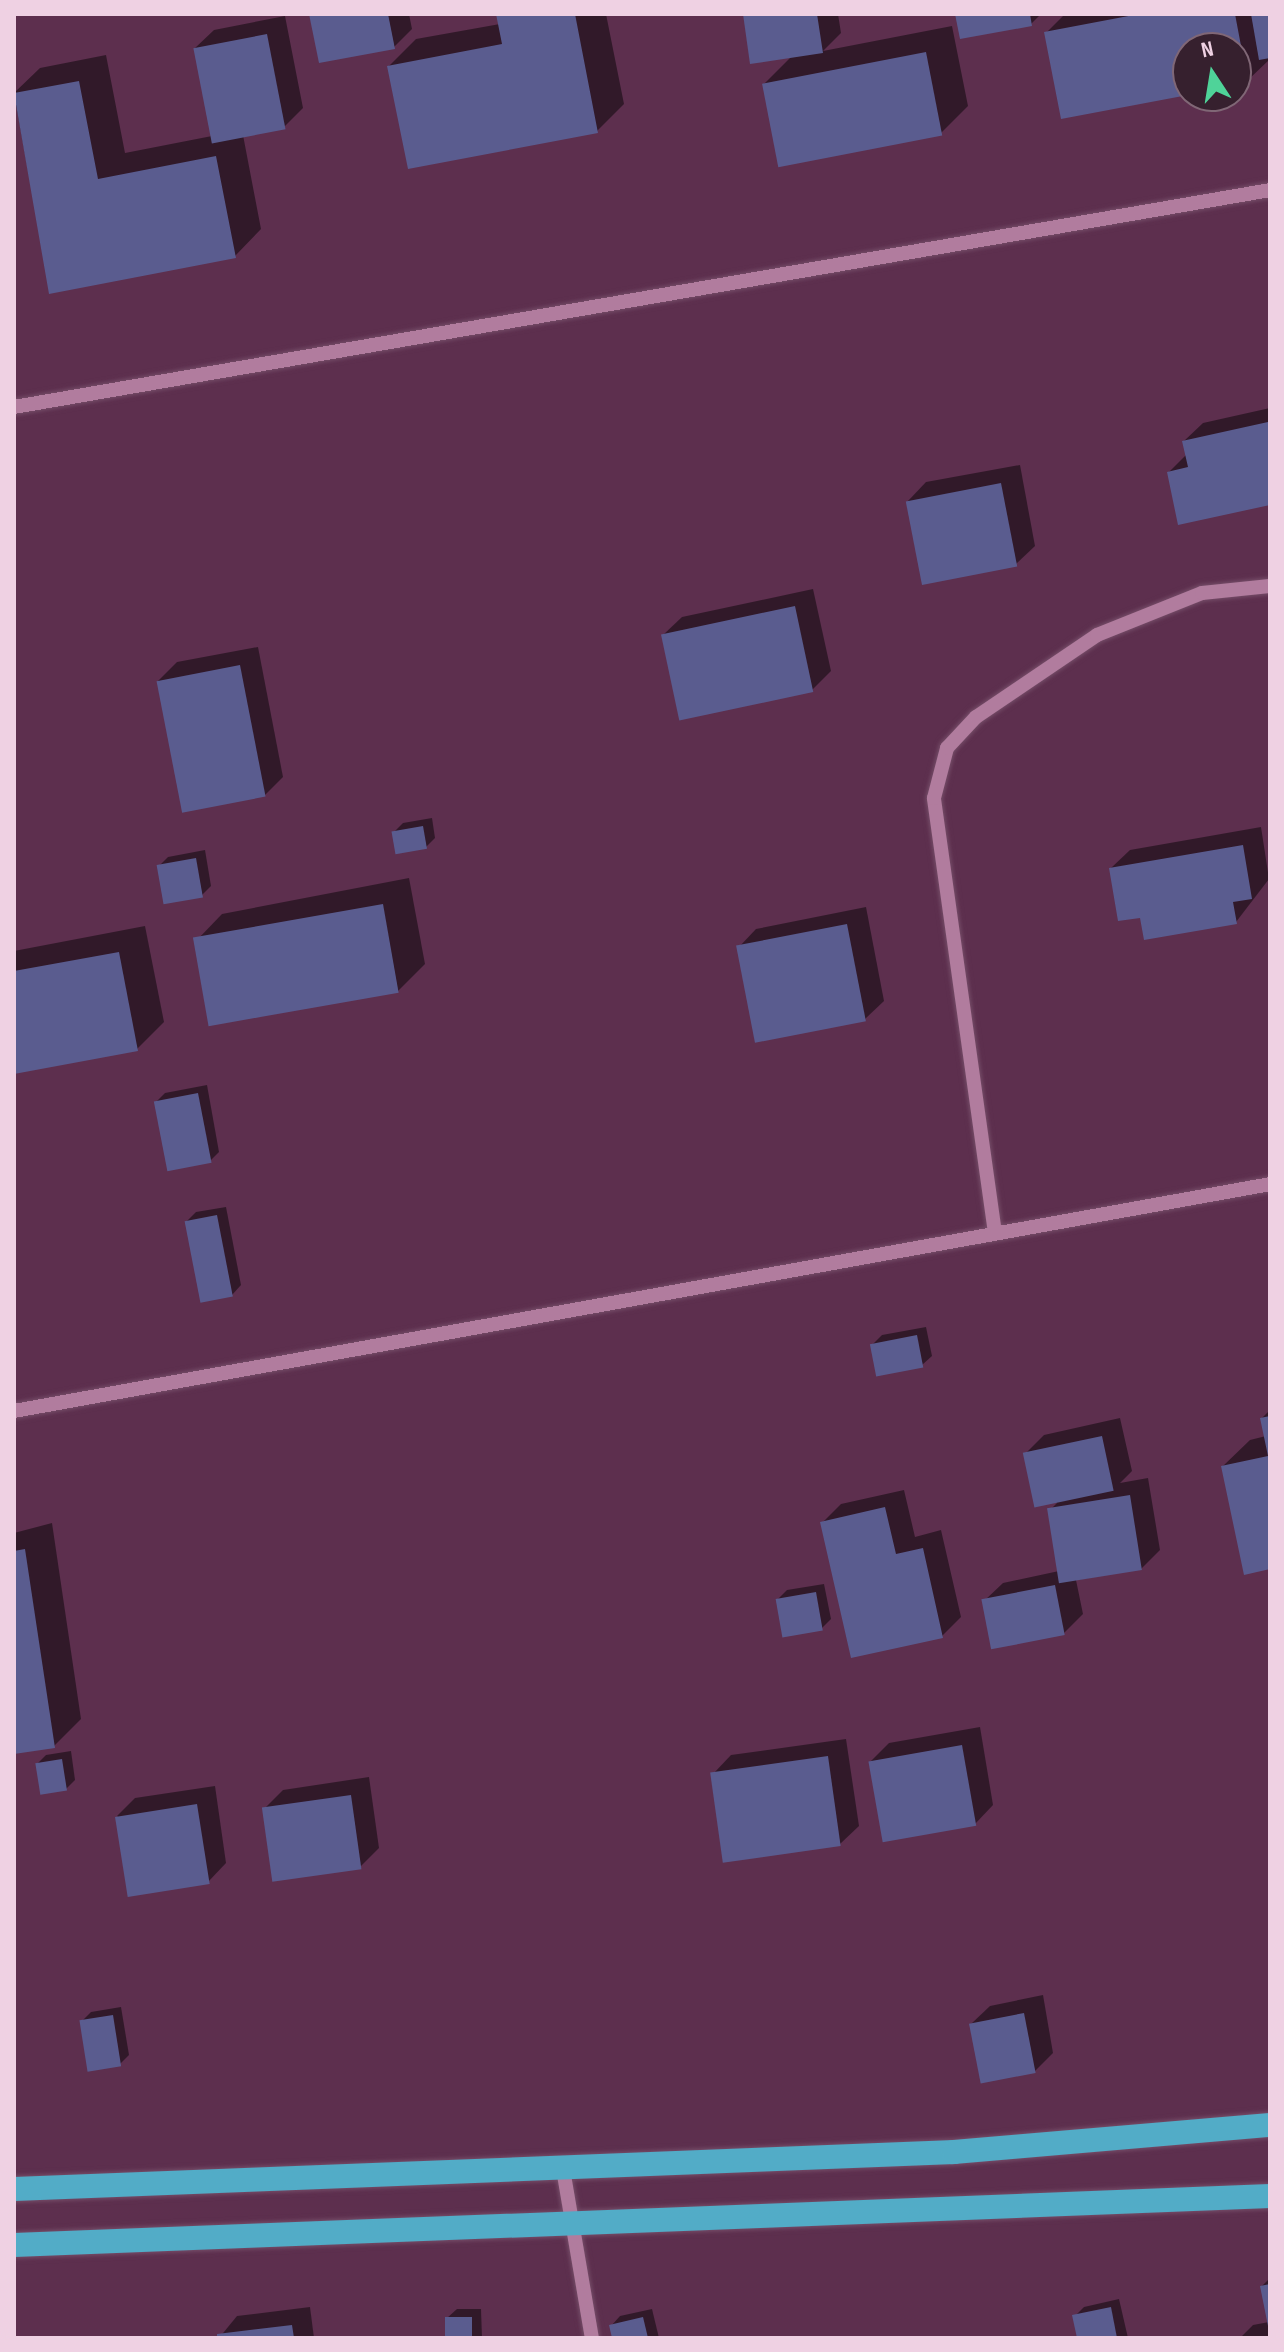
<!DOCTYPE html>
<style>
body{margin:0}
#map{position:relative;width:1284px;height:2352px;overflow:hidden;background:#5d2f4e;font-family:"Sofia Sans Condensed",sans-serif}
div>[style]{position:absolute}
[style*='--x']{left:calc(var(--x)*1px);top:calc(var(--y)*1px);width:calc(var(--w)*1px);rotate:calc(var(--a)*1deg)}
.shadow>*{inset:0;background:#0007}
.building>*{inset:0;background:#5a5c8f;transform-origin:0 0}
.roads{filter:drop-shadow(0 0 2px #754d68) drop-shadow(0 0 2px #754d68)}
.minor>*{height:14px;margin:-7px;padding:0 7px;transform-origin:7px;border-radius:7px;background:#b17c9e}
.highway>*{height:24px;margin:-12px;padding:0 12px;transform-origin:12px;border-radius:12px;background:#52acc7}
span{translate:-50% -50%;white-space:nowrap;text-align:center;line-height:1.15;-webkit-text-stroke:6px #36202e;paint-order:stroke}
.frame{position:absolute;inset:0;border:16px solid #efd1e3;pointer-events:none}
.north{position:absolute;left:1172px;top:32px;width:80px;height:80px;box-sizing:border-box;background:#36202e;border:2px solid #806776;border-radius:50%;rotate:348deg;font-size:22px;font-weight:700;line-height:32px;text-align:center;color:#efd1e3}
.north::after{content:'';display:block;margin:auto;width:28px;height:36px;background:#4fd399;clip-path:polygon(50% 0,100% 100%,50% 72%,0 100%)}
</style>
<div id="map">
<div class="shadow">
<div style="clip-path:polygon(311px 14px,409px 14px,412px 29px,394px 47px)"></div>
<div style="clip-path:polygon(498px 14px,606px 14px,624px 104px,597px 131px,389px 66px,416px 39px,500px 24px)"></div>
<div style="clip-path:polygon(745px 14px,838px 14px,841px 33px,823px 51px,952px 26px,968px 106px,941px 133px,764px 84px,792px 56px)"></div>
<div style="clip-path:polygon(958px 14px,1041px 14px,1031px 24px)"></div>
<div style="clip-path:polygon(1065px 14px,1270px 14px,1270px 59px,1247px 81px,1236px 84px,1236px 48px,1188px 48px,1188px 93px,1046px 33px)"></div>
<div style="clip-path:polygon(285px 16px,303px 108px,284px 127px,243px 135px,261px 229px,235px 256px,50px 291px,14px 93px,40px 68px,106px 55px,125px 153px,212px 136px,195px 48px,214px 30px)"></div>
<div style="clip-path:polygon(1270px 408px,1270px 503px,1180px 522px,1169px 472px,1187px 454px,1184px 441px,1203px 423px)"></div>
<div style="clip-path:polygon(1020px 465px,1035px 546px,1016px 564px,908px 501px,926px 482px)"></div>
<div style="clip-path:polygon(813px 589px,831px 671px,812px 690px,663px 635px,682px 617px)"></div>
<div style="clip-path:polygon(258px 647px,283px 777px,264px 796px,158px 681px,177px 662px)"></div>
<div style="clip-path:polygon(432px 818px,435px 838px,426px 847px,394px 832px,403px 823px)"></div>
<div style="clip-path:polygon(1261px 827px,1269px 879px,1236px 922px,1141px 915px,1111px 868px,1130px 850px)"></div>
<div style="clip-path:polygon(205px 850px,211px 886px,202px 895px,159px 866px,168px 857px)"></div>
<div style="clip-path:polygon(409px 878px,425px 964px,398px 991px,196px 941px,222px 914px)"></div>
<div style="clip-path:polygon(866px 907px,884px 1001px,865px 1019px,738px 948px,756px 929px)"></div>
<div style="clip-path:polygon(145px 926px,164px 1022px,137px 1049px,14px 1072px,14px 951px)"></div>
<div style="clip-path:polygon(207px 1085px,219px 1152px,210px 1161px,156px 1102px,165px 1093px)"></div>
<div style="clip-path:polygon(226px 1207px,241px 1285px,232px 1295px,187px 1221px,196px 1212px)"></div>
<div style="clip-path:polygon(926px 1327px,932px 1356px,922px 1365px,873px 1344px,882px 1335px)"></div>
<div style="clip-path:polygon(1270px 1410px,1270px 1567px,1223px 1466px,1250px 1440px,1266px 1436px,1262px 1418px)"></div>
<div style="clip-path:polygon(1120px 1418px,1132px 1471px,1120px 1483px,1148px 1478px,1160px 1550px,1141px 1569px,1076px 1580px,1083px 1614px,1064px 1633px,984px 1601px,1003px 1583px,1059px 1571px,1049px 1511px,1057px 1503px,1025px 1454px,1044px 1435px)"></div>
<div style="clip-path:polygon(904px 1490px,915px 1537px,941px 1530px,961px 1617px,942px 1636px,822px 1523px,841px 1504px)"></div>
<div style="clip-path:polygon(52px 1523px,81px 1719px,54px 1746px,14px 1752px,14px 1533px)"></div>
<div style="clip-path:polygon(824px 1584px,831px 1619px,822px 1628px,778px 1599px,787px 1590px)"></div>
<div style="clip-path:polygon(980px 1727px,993px 1805px,975px 1824px,870px 1762px,889px 1743px)"></div>
<div style="clip-path:polygon(846px 1739px,859px 1826px,840px 1844px,713px 1774px,731px 1755px)"></div>
<div style="clip-path:polygon(71px 1751px,75px 1780px,66px 1789px,37px 1764px,46px 1755px)"></div>
<div style="clip-path:polygon(369px 1777px,379px 1848px,360px 1867px,264px 1809px,283px 1790px)"></div>
<div style="clip-path:polygon(215px 1786px,226px 1863px,208px 1882px,117px 1816px,135px 1798px)"></div>
<div style="clip-path:polygon(1043px 1995px,1053px 2053px,1035px 2071px,971px 2024px,990px 2006px)"></div>
<div style="clip-path:polygon(121px 2007px,129px 2055px,120px 2064px,82px 2021px,91px 2012px)"></div>
<div style="clip-path:polygon(1270px 2278px,1270px 2338px,1240px 2338px,1253px 2325px,1269px 2322px,1262px 2286px)"></div>
<div style="clip-path:polygon(1119px 2299px,1128px 2338px,1079px 2338px,1075px 2316px,1084px 2307px)"></div>
<div style="clip-path:polygon(310px 2307px,314px 2338px,219px 2338px,237px 2316px)"></div>
<div style="clip-path:polygon(457px 2309px,481px 2309px,482px 2338px,448px 2338px,447px 2318px)"></div>
<div style="clip-path:polygon(652px 2309px,659px 2338px,614px 2338px,611px 2326px,620px 2316px)"></div>
</div>
<div class="building">
<div style="clip-path:polygon(309px 14px,388px 14px,395px 49px,319px 63px)"></div>
<div style="clip-path:polygon(496px 14px,575px 14px,598px 133px,408px 169px,387px 66px,502px 44px)"></div>
<div style="clip-path:polygon(743px 14px,817px 14px,823px 53px,750px 64px)"></div>
<div style="clip-path:polygon(955px 14px,1030px 14px,1032px 26px,960px 39px)"></div>
<div style="clip-path:polygon(1139px 14px,1235px 14px,1248px 83px,1236px 86px,1236px 48px,1188px 48px,1188px 95px,1061px 119px,1044px 32px)"></div>
<div style="clip-path:polygon(1251px 14px,1270px 14px,1270px 58px,1259px 60px)"></div>
<div style="left:267px;top:34px;width:97px;height:75px;rotate:79deg"></div>
<div style="left:926px;top:52px;width:85px;height:167px;rotate:79deg"></div>
<div style="clip-path:polygon(79px 81px,98px 179px,216px 156px,236px 258px,49px 294px,14px 93px)"></div>
<div style="clip-path:polygon(1268px 422px,1270px 505px,1178px 525px,1167px 472px,1188px 467px,1182px 441px)"></div>
<div style="left:1001px;top:483px;width:85px;height:97px;rotate:79deg"></div>
<div style="left:795px;top:606px;width:88px;height:137px;rotate:78deg"></div>
<div style="left:240px;top:665px;width:134px;height:85px;rotate:79deg"></div>
<div style="left:423px;top:826px;width:23px;height:32px;rotate:80deg"></div>
<div style="clip-path:polygon(1243px 845px,1252px 899px,1233px 902px,1237px 924px,1144px 940px,1140px 918px,1118px 921px,1109px 868px)"></div>
<div style="left:196px;top:858px;width:40px;height:40px;rotate:80deg"></div>
<div style="left:383px;top:904px;width:90px;height:193px;rotate:80deg"></div>
<div style="left:847px;top:924px;width:99px;height:113px;rotate:79deg"></div>
<div style="clip-path:polygon(119px 952px,138px 1051px,14px 1074px,14px 971px)"></div>
<div style="left:198px;top:1093px;width:71px;height:45px;rotate:79deg"></div>
<div style="left:217px;top:1215px;width:83px;height:33px;rotate:79deg"></div>
<div style="left:917px;top:1335px;width:33px;height:48px;rotate:79deg"></div>
<div style="clip-path:polygon(1270px 1416px,1270px 1569px,1244px 1575px,1221px 1466px,1268px 1456px,1260px 1418px)"></div>
<div style="left:1102px;top:1436px;width:56px;height:81px;rotate:78deg"></div>
<div style="left:1130px;top:1495px;width:76px;height:84px;rotate:81deg"></div>
<div style="clip-path:polygon(885px 1507px,896px 1554px,923px 1548px,943px 1638px,851px 1658px,820px 1522px)"></div>
<div style="clip-path:polygon(25px 1549px,55px 1748px,14px 1754px,14px 1551px)"></div>
<div style="left:1055px;top:1585px;width:51px;height:75px;rotate:79deg"></div>
<div style="left:816px;top:1592px;width:39px;height:41px;rotate:80deg"></div>
<div style="left:962px;top:1745px;width:82px;height:95px;rotate:80deg"></div>
<div style="left:828px;top:1756px;width:91px;height:119px;rotate:82deg"></div>
<div style="left:62px;top:1759px;width:32px;height:27px;rotate:81deg"></div>
<div style="left:351px;top:1795px;width:75px;height:90px;rotate:82deg"></div>
<div style="left:197px;top:1804px;width:81px;height:83px;rotate:81deg"></div>
<div style="left:1024px;top:2013px;width:61px;height:56px;rotate:79deg"></div>
<div style="left:113px;top:2015px;width:52px;height:34px;rotate:81deg"></div>
<div style="clip-path:polygon(1270px 2284px,1270px 2331px,1269px 2331px,1260px 2286px)"></div>
<div style="clip-path:polygon(1111px 2307px,1117px 2338px,1077px 2338px,1072px 2315px)"></div>
<div style="left:445px;top:2317px;width:27px;height:21px"></div>
<div style="clip-path:polygon(643px 2317px,648px 2338px,612px 2338px,609px 2325px)"></div>
<div style="clip-path:polygon(292px 2325px,294px 2338px,217px 2338px,217px 2334px)"></div>
</div>
<div class="roads">
<div class="minor">
<div style="--x:14;--y:407;--w:1275;--a:-9.8"></div>
<div style="--x:995;--y:1233;--w:439;--a:-98"></div>
<div style="--x:934;--y:798;--w:52;--a:-75.4"></div>
<div style="--x:947;--y:748;--w:42;--a:-46.9"></div>
<div style="--x:976;--y:717;--w:146;--a:-34.1"></div>
<div style="--x:1097;--y:635;--w:113;--a:-21.8"></div>
<div style="--x:1202;--y:593;--w:68;--a:-5.9"></div>
<div style="--x:14;--y:1411;--w:1276;--a:-10.24"></div>
<div style="--x:563;--y:2169;--w:171;--a:80.3"></div>
</div>
<div class="highway">
<div style="--x:14;--y:2189;--w:941;--a:-2.25"></div>
<div style="--x:954;--y:2152;--w:317;--a:-4.9"></div>
<div style="--x:14;--y:2245;--w:1257;--a:-2.23"></div>
</div>
</div>
<div class="frame"></div>
<div class="north">N</div>
</div>
